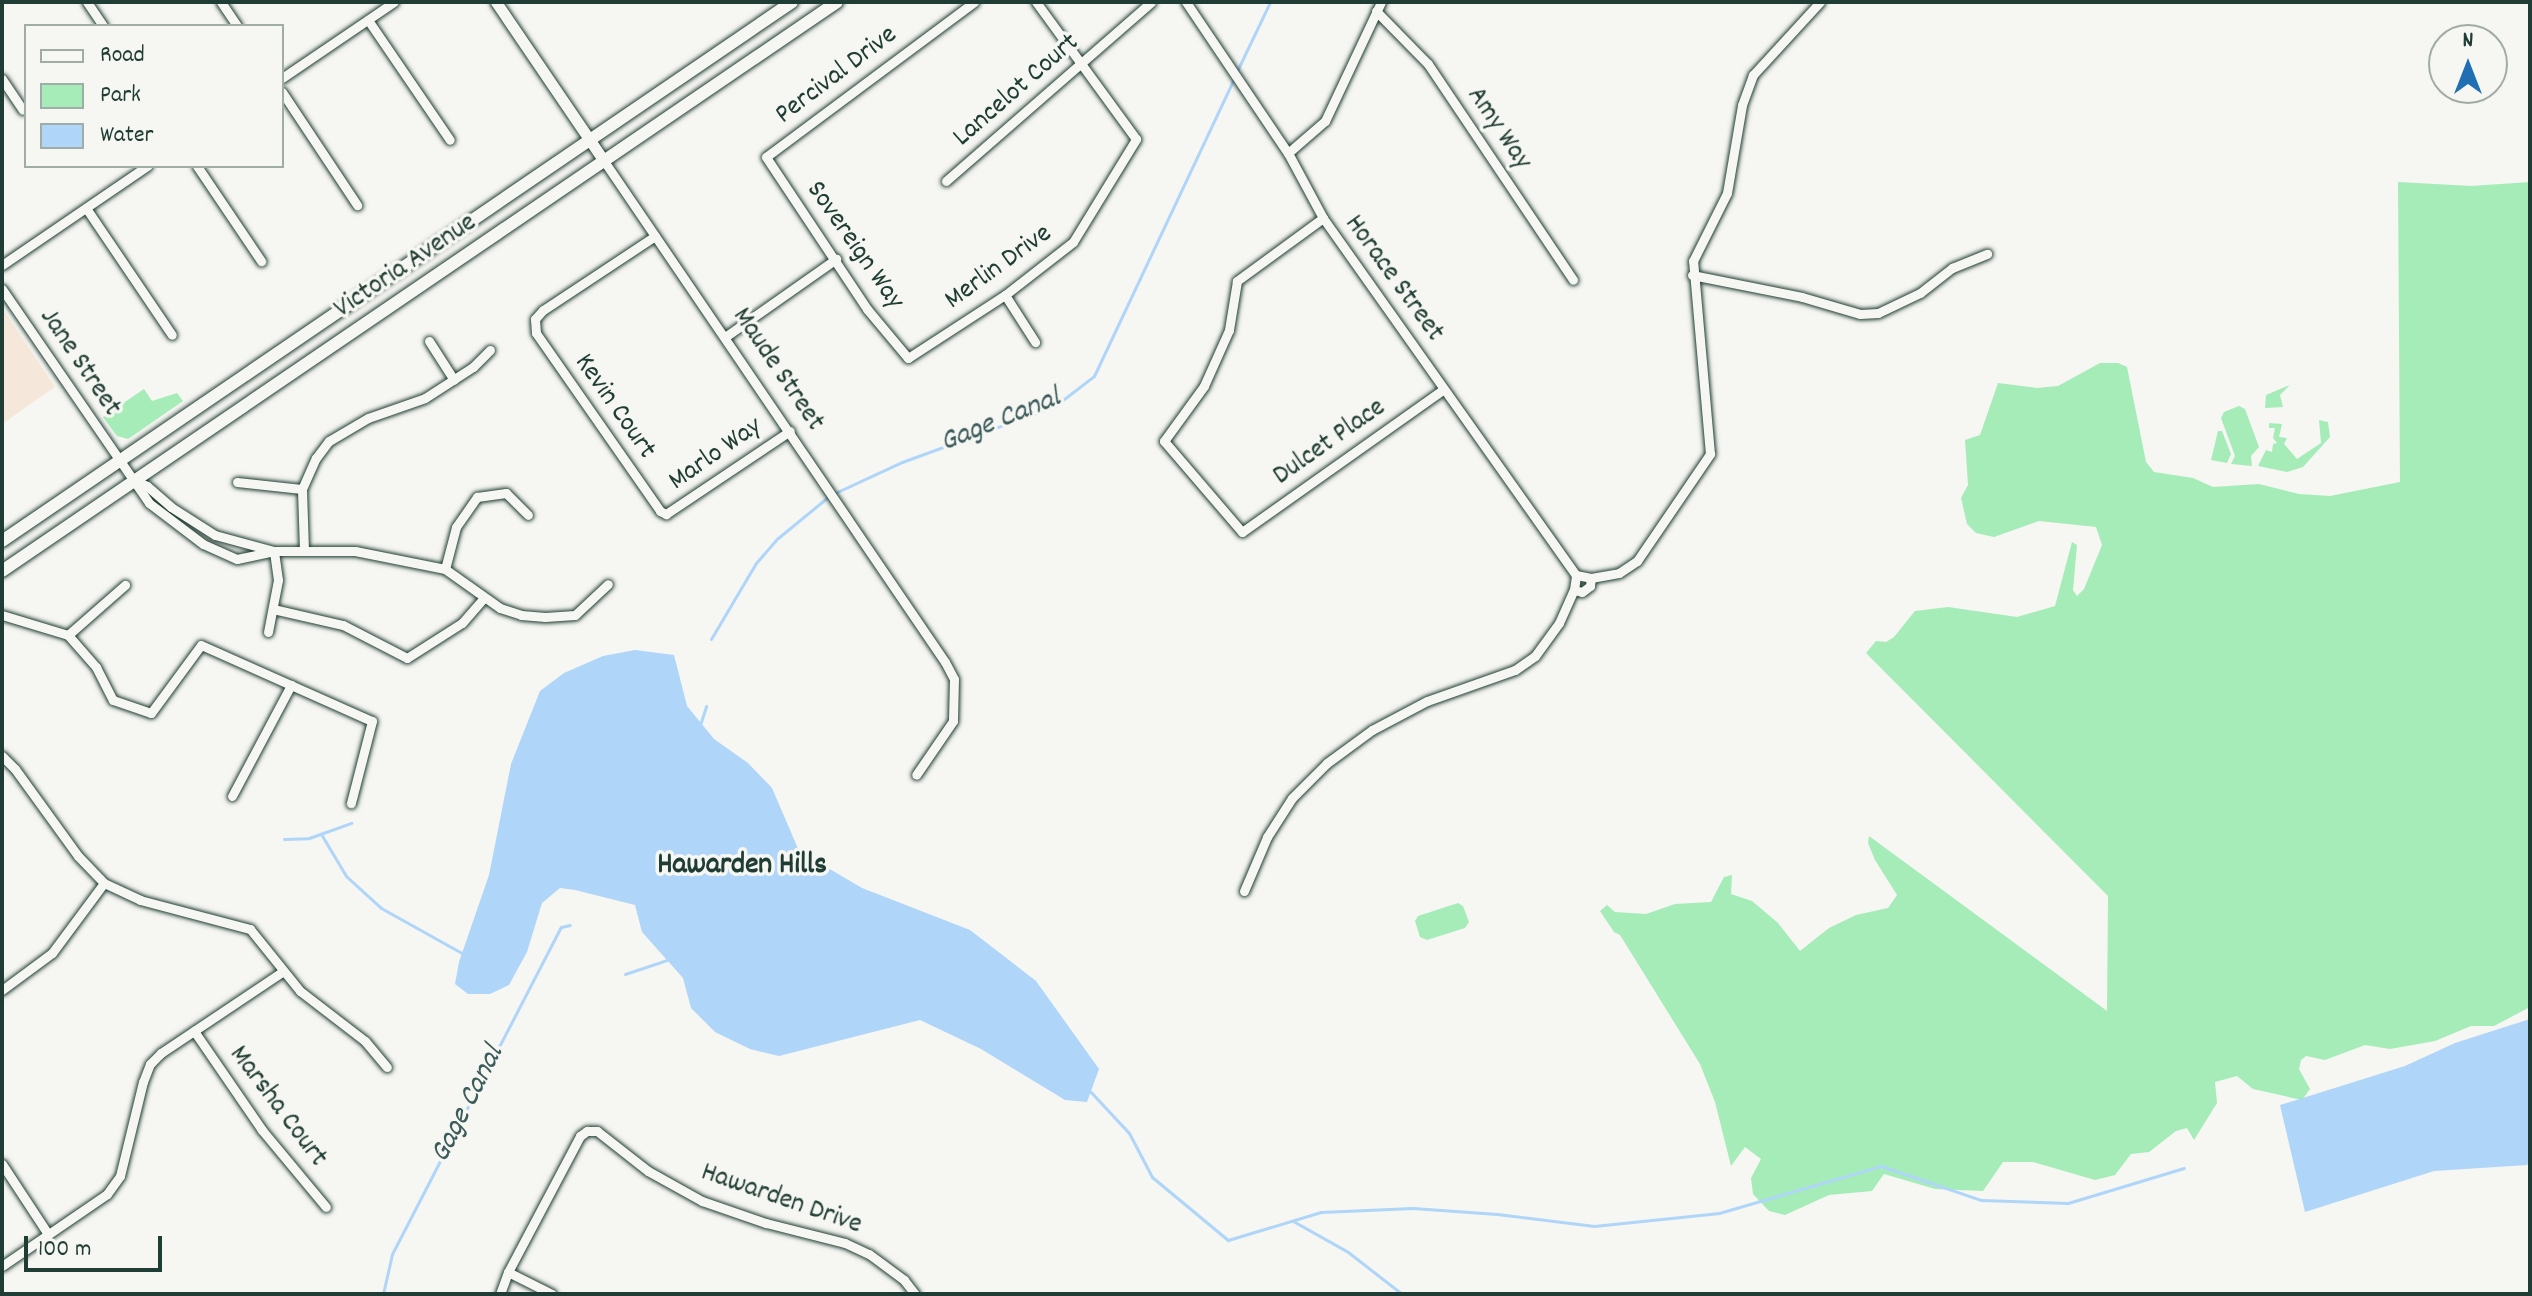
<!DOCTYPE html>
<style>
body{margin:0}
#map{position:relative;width:2532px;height:1296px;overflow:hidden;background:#f6f6f2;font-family:Dekko,sans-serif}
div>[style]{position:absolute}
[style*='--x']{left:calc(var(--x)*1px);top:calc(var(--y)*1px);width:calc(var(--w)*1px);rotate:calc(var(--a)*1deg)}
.built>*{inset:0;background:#f5e8da}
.green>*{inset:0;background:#a5ecb8}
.water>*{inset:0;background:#afd5f9}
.stream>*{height:3px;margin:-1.5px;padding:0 1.5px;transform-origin:1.5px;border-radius:1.5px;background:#afd5f9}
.roads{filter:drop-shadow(0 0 2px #1f3d34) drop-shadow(0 0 2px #1f3d34)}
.minor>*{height:9px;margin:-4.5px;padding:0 4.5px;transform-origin:4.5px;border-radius:4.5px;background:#f6f6f2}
.tertiary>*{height:11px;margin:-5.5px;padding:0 5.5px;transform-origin:5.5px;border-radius:5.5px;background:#f6f6f2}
.secondary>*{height:12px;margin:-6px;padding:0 6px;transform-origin:6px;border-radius:6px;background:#f6f6f2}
span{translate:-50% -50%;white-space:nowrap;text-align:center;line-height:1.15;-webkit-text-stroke:7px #f6f6f2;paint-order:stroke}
.street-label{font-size:28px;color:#1f3d34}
.water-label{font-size:30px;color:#3c5b5b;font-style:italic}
.neighbourhood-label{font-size:30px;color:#1f3d34;font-weight:700}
.frame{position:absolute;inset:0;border:4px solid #1f3d34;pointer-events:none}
.legend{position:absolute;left:24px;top:24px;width:260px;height:144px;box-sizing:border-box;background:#f6f6f2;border:2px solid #a0aca6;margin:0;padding:10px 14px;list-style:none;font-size:24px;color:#1f3d34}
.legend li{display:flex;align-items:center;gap:16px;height:40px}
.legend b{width:40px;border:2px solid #a0aca6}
.north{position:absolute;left:2428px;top:24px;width:80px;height:80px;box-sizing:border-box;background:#f6f6f2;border:2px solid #a0aca6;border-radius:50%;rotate:0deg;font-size:22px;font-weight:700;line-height:32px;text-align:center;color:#1f3d34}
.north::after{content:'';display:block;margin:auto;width:28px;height:36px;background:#1f6fb2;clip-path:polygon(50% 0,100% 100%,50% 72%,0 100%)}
.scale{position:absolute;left:24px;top:1236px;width:138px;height:36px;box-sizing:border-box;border:4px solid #1f3d34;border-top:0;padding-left:10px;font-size:24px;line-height:28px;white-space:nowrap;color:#1f3d34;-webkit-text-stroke:6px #f6f6f2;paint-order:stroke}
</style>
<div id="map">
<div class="built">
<div style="clip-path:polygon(2px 308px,55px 387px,2px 424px)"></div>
</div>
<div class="green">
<div style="clip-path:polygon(2398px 182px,2471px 186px,2530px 182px,2530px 1007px,2494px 1026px,2471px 1026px,2435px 1041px,2390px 1049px,2365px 1045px,2325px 1060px,2306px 1056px,2301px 1060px,2299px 1069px,2310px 1089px,2302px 1100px,2253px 1089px,2237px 1076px,2215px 1082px,2217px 1103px,2194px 1140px,2187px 1128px,2176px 1131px,2149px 1152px,2131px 1154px,2115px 1175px,2095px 1180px,2033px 1162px,2003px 1162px,1983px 1191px,1935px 1189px,1884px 1174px,1872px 1191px,1829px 1195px,1785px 1215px,1769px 1211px,1753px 1194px,1751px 1178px,1761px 1159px,1745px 1147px,1731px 1166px,1715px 1102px,1700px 1064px,1620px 935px,1614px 932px,1600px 911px,1607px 905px,1615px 912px,1646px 914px,1675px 904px,1711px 902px,1724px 877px,1732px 875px,1731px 894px,1752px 901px,1778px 923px,1800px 951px,1829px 928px,1856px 915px,1888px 908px,1897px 895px,1875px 860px,1868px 843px,1869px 836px,2107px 1011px,2108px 896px,1866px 653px,1876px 641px,1886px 642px,1894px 637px,1915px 611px,1948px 607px,2017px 617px,2055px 606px,2072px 542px,2077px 545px,2073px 590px,2077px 596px,2084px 589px,2102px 545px,2096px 527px,2039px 521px,1994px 537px,1976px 533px,1967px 524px,1961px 498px,1968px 485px,1965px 440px,1980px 435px,1998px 383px,2037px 388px,2058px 386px,2100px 363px,2118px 363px,2127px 367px,2146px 462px,2154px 472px,2193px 478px,2213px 487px,2259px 484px,2299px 494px,2330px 496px,2400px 482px)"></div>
<div style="clip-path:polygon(2290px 385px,2280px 395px,2283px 407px,2265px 408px,2266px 395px)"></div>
<div style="clip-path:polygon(144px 389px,152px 401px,177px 393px,183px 401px,128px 439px,117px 436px,103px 417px)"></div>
<div style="clip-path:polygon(2239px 406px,2245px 409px,2259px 447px,2251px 456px,2252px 466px,2231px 464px,2235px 456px,2221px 418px,2224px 412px)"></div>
<div style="clip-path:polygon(2319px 420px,2328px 422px,2330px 437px,2303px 467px,2287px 472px,2258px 466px,2266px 450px,2272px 452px,2273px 444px,2277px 443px,2273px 438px,2275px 428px,2269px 428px,2269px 423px,2282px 424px,2279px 437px,2287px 438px,2284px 444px,2297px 459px,2321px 443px)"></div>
<div style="clip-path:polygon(2218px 431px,2222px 431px,2231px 454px,2227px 463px,2211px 460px)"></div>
<div style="clip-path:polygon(1458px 903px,1463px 906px,1469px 922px,1465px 928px,1427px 940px,1420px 937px,1415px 921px,1418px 916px)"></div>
</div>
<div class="water">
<div style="clip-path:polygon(635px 650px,674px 655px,687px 706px,714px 739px,748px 763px,772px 788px,799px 851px,862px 888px,970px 930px,1036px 981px,1099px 1069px,1087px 1102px,1065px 1100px,981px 1049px,920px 1020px,779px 1056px,750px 1049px,715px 1032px,691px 1008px,683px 978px,642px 932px,635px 905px,575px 890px,560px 888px,542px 903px,527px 952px,509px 985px,490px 994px,468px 994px,455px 984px,459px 962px,489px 875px,511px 764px,540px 691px,564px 673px,603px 656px)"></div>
<div style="clip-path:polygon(2530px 1019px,2530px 1161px,2527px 1165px,2434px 1171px,2305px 1212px,2280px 1105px,2405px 1066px,2455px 1043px)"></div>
</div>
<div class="stream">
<div style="--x:1237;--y:71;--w:76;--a:-64.4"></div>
<div style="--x:835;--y:493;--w:74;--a:-24.8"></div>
<div style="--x:902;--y:462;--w:163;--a:-20.1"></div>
<div style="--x:1055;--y:406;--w:49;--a:-37.6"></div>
<div style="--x:1094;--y:376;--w:329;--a:-64.8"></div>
<div style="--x:711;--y:639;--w:88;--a:-59.4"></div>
<div style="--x:756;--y:563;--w:33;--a:-49"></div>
<div style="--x:778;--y:538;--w:65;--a:-39.4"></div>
<div style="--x:700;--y:725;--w:20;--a:-72"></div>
<div style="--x:321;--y:834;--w:49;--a:59.2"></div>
<div style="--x:346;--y:876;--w:47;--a:42.4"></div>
<div style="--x:381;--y:908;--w:93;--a:29.1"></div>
<div style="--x:284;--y:839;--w:25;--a:-2"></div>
<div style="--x:309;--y:838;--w:45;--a:-19.7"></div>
<div style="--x:625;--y:974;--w:47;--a:-18.4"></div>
<div style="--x:1088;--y:1089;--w:60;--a:47"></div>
<div style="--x:1129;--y:1133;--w:50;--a:62.4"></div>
<div style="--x:1152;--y:1177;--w:99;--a:39.7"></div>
<div style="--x:1228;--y:1240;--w:97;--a:-16.8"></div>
<div style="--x:1321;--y:1212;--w:92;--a:-2.5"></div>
<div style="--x:1413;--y:1208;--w:84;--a:4.1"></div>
<div style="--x:1497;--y:1214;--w:98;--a:7.1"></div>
<div style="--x:1594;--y:1226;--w:126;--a:-5.9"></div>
<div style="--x:1719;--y:1213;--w:169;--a:-16.2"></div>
<div style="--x:1881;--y:1166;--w:106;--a:18.8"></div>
<div style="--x:1981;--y:1200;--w:87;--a:2"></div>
<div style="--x:2068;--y:1203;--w:121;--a:-16.8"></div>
<div style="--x:1293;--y:1221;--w:63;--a:29.4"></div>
<div style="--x:1348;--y:1252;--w:68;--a:37.9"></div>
<div style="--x:383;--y:1294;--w:41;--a:-77.3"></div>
<div style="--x:392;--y:1254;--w:368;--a:-62.7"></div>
<div style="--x:561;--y:927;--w:9;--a:-13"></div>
</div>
<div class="roads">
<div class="minor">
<div style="--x:87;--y:2;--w:29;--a:56"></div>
<div style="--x:221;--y:2;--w:29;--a:56"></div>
<div style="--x:974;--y:2;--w:259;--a:143.3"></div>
<div style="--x:766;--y:157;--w:182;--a:56.4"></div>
<div style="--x:867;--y:309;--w:64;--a:50.1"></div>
<div style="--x:908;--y:358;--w:116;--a:-33"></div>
<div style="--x:1005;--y:295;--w:86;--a:-37.9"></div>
<div style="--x:1073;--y:242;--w:121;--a:-58.5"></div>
<div style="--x:1136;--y:139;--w:170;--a:-126.1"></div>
<div style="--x:1186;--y:2;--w:182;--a:56"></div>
<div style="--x:1288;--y:153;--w:74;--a:61.7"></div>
<div style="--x:1323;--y:218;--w:438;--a:54.7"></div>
<div style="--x:1376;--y:11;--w:74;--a:45.5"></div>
<div style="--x:1428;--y:64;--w:260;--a:56.1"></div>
<div style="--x:368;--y:20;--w:145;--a:55.7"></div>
<div style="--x:282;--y:78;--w:135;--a:-34.2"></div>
<div style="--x:2;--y:79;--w:37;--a:56"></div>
<div style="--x:282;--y:92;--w:136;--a:56.4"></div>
<div style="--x:1288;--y:153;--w:49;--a:-40.9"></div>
<div style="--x:1325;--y:121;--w:132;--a:-64.8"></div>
<div style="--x:604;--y:161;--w:606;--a:55.76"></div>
<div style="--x:945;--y:662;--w:19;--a:62"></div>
<div style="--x:954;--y:679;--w:42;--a:91.4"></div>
<div style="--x:953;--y:721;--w:65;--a:124.4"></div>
<div style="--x:197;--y:166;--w:115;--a:56"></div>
<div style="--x:946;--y:181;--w:272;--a:-41.1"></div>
<div style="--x:86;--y:208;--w:153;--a:55.9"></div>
<div style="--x:1323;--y:218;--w:107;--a:143.8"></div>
<div style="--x:1237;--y:281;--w:50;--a:99.3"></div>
<div style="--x:1229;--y:330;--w:61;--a:114.1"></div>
<div style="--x:1204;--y:386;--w:68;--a:126"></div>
<div style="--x:1164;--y:441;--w:120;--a:49.4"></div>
<div style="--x:1242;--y:532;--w:247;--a:-35.3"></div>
<div style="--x:655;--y:236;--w:134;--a:146.5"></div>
<div style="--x:543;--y:310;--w:12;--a:132"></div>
<div style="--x:535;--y:319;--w:14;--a:86"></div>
<div style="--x:536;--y:333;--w:217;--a:55.1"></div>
<div style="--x:660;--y:511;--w:7;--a:27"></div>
<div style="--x:666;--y:514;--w:149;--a:-33.8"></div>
<div style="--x:2;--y:265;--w:176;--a:-34.3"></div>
<div style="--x:1692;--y:275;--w:112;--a:11.3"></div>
<div style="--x:1802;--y:297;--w:60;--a:16.3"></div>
<div style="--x:1860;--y:314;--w:18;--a:-3"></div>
<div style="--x:1878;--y:313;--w:47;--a:-25.5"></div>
<div style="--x:1920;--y:293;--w:41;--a:-38"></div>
<div style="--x:1952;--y:268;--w:38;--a:-22"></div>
<div style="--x:2;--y:289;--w:260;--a:55.5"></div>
<div style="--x:149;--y:503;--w:68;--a:37.2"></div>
<div style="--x:203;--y:544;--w:37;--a:24"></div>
<div style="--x:237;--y:559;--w:38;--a:-12"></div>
<div style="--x:274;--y:551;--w:81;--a:0"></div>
<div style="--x:355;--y:551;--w:92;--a:11.3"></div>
<div style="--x:445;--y:569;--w:67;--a:35.3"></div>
<div style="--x:500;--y:608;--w:22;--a:18"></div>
<div style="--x:521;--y:615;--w:24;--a:5"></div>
<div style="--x:545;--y:617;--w:30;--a:-4"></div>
<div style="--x:575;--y:615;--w:45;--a:-43.2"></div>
<div style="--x:1005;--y:295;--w:56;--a:57.4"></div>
<div style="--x:725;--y:337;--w:136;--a:-35.1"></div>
<div style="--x:429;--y:341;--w:46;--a:57.3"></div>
<div style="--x:134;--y:480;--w:14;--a:25"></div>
<div style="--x:147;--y:486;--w:32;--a:41"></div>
<div style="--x:171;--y:507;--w:52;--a:32.5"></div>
<div style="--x:215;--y:535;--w:61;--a:15.2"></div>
<div style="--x:237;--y:482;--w:65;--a:6.1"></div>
<div style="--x:304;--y:550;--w:61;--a:-91.9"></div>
<div style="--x:302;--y:489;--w:34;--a:-66"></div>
<div style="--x:316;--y:458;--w:21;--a:-53"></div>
<div style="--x:329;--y:441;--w:45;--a:-30.5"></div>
<div style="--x:368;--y:418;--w:60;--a:-19.3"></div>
<div style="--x:425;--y:398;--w:57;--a:-32.9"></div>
<div style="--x:473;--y:367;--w:24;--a:-45"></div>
<div style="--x:445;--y:569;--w:43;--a:-75.3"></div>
<div style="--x:456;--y:527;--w:37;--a:-55"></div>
<div style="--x:477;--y:497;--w:29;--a:-8"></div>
<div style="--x:506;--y:493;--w:31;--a:45"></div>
<div style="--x:1576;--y:575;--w:15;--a:11"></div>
<div style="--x:1591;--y:578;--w:28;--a:-10"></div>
<div style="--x:1619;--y:573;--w:22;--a:-34"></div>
<div style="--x:1637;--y:561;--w:130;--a:-55.7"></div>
<div style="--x:1710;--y:454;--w:194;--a:-95"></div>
<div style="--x:1693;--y:261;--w:76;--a:-63.4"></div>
<div style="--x:1727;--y:193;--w:89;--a:-80.3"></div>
<div style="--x:1742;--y:105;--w:32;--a:-70"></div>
<div style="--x:1753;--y:75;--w:99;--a:-47.5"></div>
<div style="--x:1574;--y:590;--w:8;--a:14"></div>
<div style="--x:1582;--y:592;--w:10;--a:-37"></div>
<div style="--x:1590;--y:586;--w:8;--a:-83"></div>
<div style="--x:273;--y:609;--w:72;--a:12.9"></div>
<div style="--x:343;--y:625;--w:72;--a:27.3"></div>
<div style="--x:407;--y:658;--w:65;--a:-32.5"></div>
<div style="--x:462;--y:623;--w:33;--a:-49"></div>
<div style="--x:2;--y:615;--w:69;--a:16.9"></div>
<div style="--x:68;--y:635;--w:43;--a:48.8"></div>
<div style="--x:96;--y:667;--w:37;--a:63"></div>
<div style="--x:113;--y:700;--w:40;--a:18.9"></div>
<div style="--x:151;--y:713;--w:84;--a:-53.7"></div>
<div style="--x:201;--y:645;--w:187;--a:24"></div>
<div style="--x:372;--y:721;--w:85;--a:104.4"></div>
<div style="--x:268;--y:632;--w:53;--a:-79.1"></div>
<div style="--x:278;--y:580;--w:29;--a:-98"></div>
<div style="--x:68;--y:635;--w:76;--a:-41.3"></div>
<div style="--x:2;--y:756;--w:18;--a:45"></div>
<div style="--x:15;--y:769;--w:107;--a:54.1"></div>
<div style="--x:78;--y:856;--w:37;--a:46"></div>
<div style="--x:104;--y:883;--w:40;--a:25"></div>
<div style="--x:140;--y:900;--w:114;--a:14.8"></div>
<div style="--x:250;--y:929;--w:80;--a:51.1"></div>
<div style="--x:300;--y:991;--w:82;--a:37.6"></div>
<div style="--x:365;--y:1041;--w:34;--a:50"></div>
<div style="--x:232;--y:796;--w:126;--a:-62"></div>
<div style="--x:1244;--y:891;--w:59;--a:-66.9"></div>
<div style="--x:1267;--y:837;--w:46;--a:-57.3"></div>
<div style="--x:1292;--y:798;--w:49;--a:-45"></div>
<div style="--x:1327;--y:763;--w:56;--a:-36.3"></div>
<div style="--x:1372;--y:730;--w:62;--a:-27.8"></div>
<div style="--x:1427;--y:701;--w:93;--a:-19.4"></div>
<div style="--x:1515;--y:670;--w:24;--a:-35"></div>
<div style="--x:1535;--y:656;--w:41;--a:-54"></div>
<div style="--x:1559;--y:623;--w:36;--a:-66"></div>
<div style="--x:1574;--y:590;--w:15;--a:-82"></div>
<div style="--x:2;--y:990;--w:62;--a:-36.5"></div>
<div style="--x:52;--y:953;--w:87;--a:-53.4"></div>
<div style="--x:194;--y:1031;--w:120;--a:55.5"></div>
<div style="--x:262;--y:1130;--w:100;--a:50.3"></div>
<div style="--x:2;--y:1164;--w:84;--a:56.7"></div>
<div style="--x:2;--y:1266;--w:127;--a:-34.4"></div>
<div style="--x:107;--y:1194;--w:22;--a:-54"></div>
<div style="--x:120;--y:1176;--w:97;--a:-76.3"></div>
<div style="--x:143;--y:1082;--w:19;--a:-69"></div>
<div style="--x:150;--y:1064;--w:16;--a:-45"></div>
<div style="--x:161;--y:1053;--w:146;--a:-33.8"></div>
<div style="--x:508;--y:1272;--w:49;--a:26.6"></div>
<div style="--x:500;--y:1294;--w:23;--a:-70"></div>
<div style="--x:508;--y:1272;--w:154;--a:-62.1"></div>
<div style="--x:580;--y:1136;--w:9;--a:-36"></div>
<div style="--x:587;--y:1131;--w:10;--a:0"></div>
<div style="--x:597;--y:1131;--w:65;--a:38.1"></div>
<div style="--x:648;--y:1171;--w:62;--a:29.1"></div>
<div style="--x:702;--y:1201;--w:68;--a:19"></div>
<div style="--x:766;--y:1223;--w:81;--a:14.2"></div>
<div style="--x:845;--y:1243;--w:26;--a:25"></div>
<div style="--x:869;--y:1254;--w:44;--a:36.6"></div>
<div style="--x:904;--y:1280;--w:18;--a:52"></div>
</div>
<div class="tertiary">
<div style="--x:496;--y:2;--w:192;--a:55.8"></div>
</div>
<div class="secondary">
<div style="--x:2;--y:541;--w:956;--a:-34.3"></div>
<div style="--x:2;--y:571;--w:1010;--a:-34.27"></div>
</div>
</div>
<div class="street-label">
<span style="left:837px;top:76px;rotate:-37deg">Percival Drive</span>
<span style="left:1017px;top:91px;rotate:-41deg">Lancelot Court</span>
<span style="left:1498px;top:129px;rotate:56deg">Amy Way</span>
<span style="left:854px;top:246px;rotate:55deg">Sovereign Way</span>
<span style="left:406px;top:267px;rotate:-34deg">Victoria Avenue</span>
<span style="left:999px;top:268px;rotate:-36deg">Merlin Drive</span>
<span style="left:1393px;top:279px;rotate:54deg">Horace Street</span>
<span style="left:79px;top:363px;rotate:56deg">Jane Street</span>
<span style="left:777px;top:370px;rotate:56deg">Maude Street</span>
<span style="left:614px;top:407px;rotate:55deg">Kevin Court</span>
<span style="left:1330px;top:443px;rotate:-35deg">Dulcet Place</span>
<span style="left:716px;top:455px;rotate:-35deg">Marlo Way</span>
<span style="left:277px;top:1107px;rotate:53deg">Marsha Court</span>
<span style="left:781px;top:1200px;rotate:19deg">Hawarden Drive</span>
</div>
<div class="water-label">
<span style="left:1001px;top:422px;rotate:-22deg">Gage Canal</span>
<span style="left:469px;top:1105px;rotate:-63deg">Gage Canal</span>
</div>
<div class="neighbourhood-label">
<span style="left:742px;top:867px">Hawarden Hills</span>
</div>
<div class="frame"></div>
<ul class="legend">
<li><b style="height:10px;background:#f6f6f2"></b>Road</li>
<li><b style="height:22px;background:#a5ecb8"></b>Park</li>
<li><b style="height:22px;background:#afd5f9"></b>Water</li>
</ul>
<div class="north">N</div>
<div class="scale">100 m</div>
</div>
